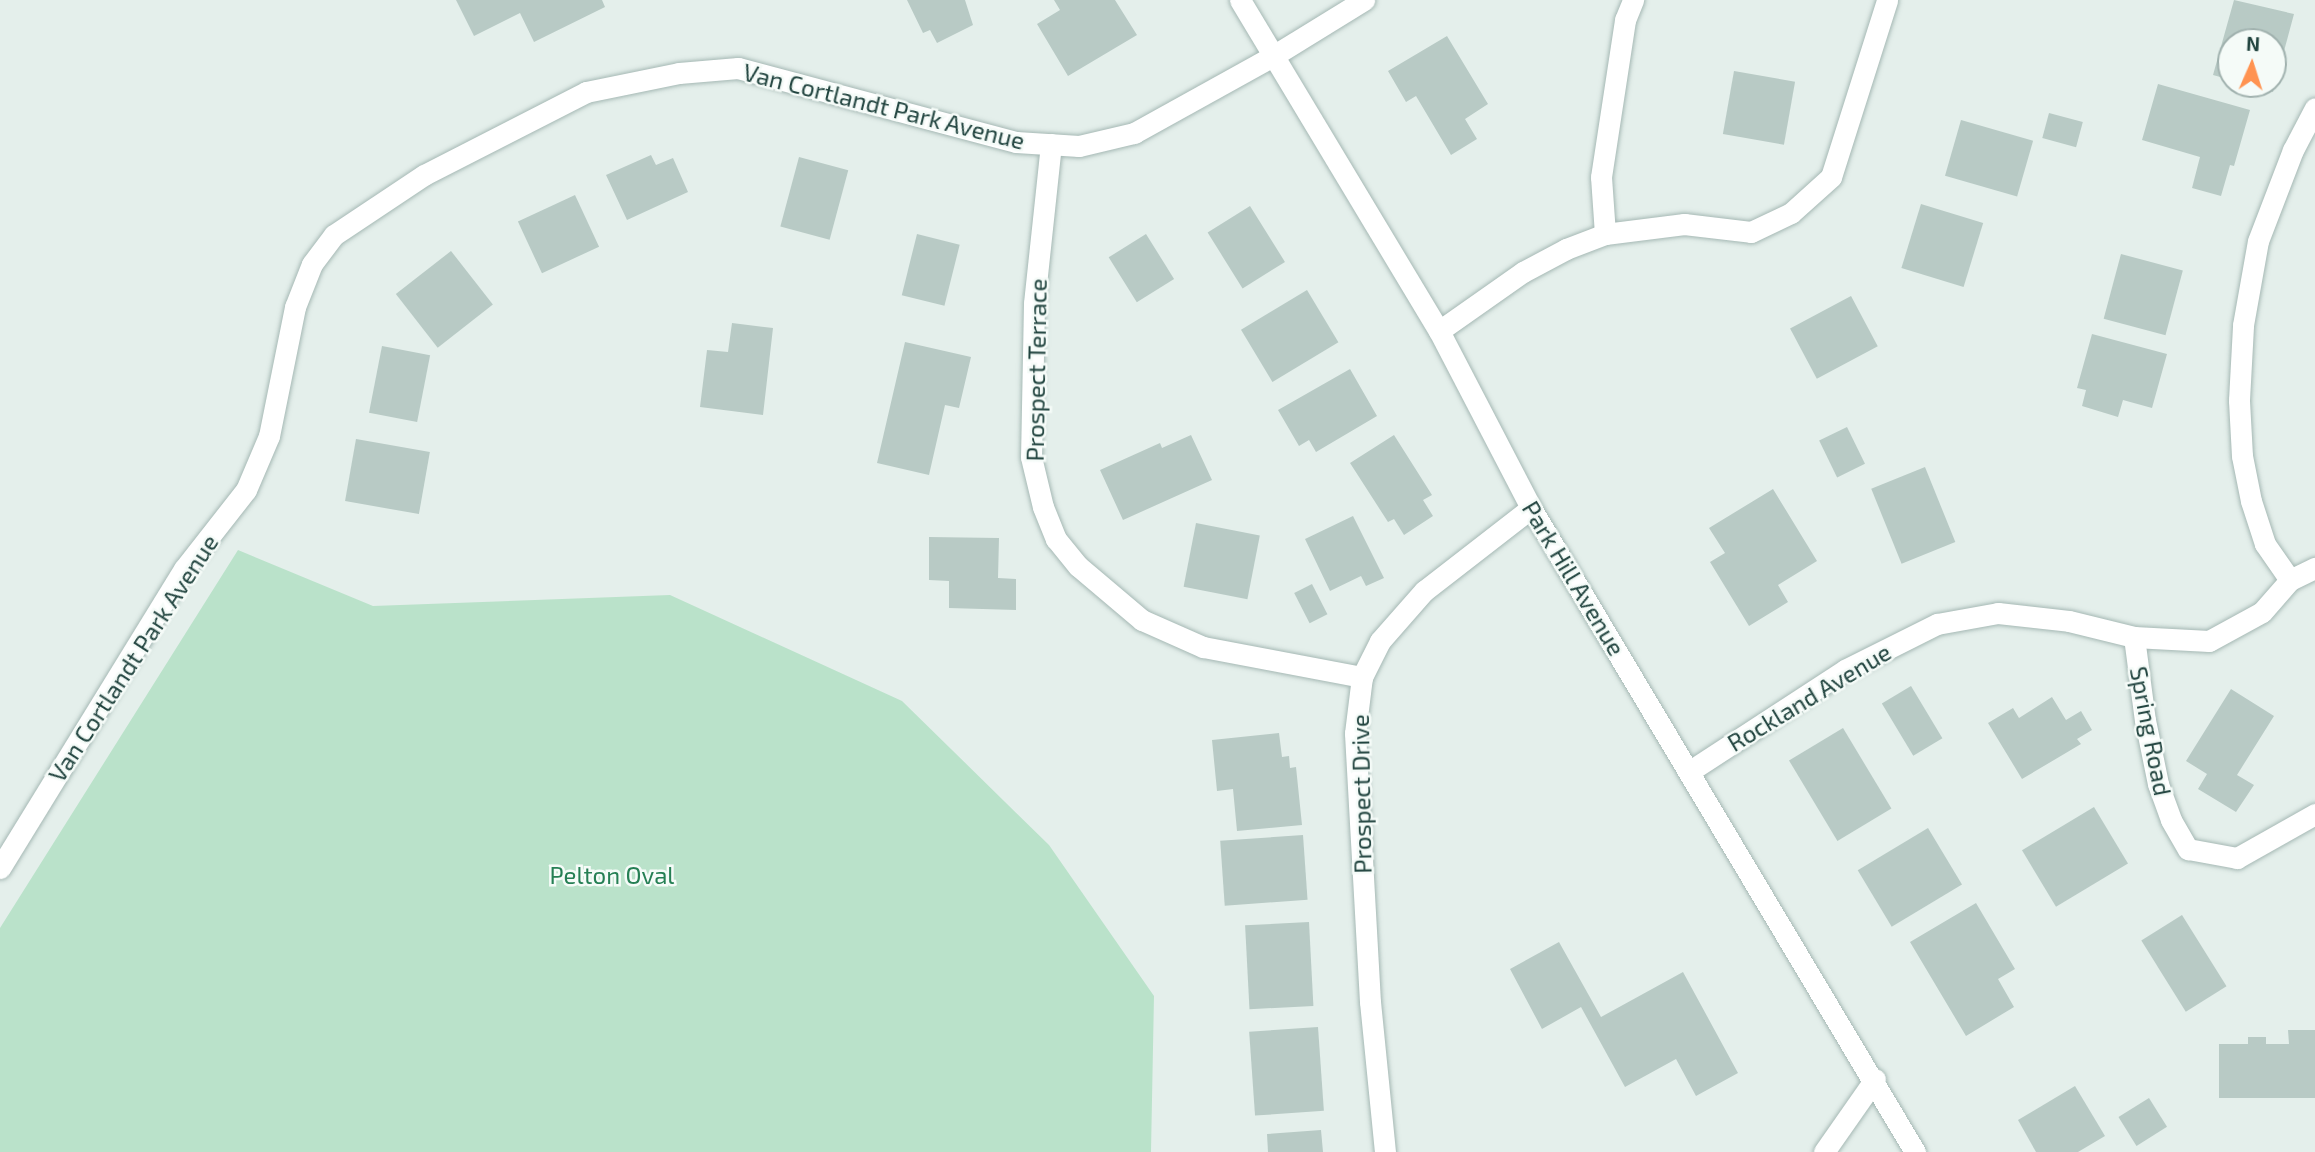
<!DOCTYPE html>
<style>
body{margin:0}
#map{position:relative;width:2315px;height:1152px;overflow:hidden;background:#e4efeb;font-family:"Exo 2",sans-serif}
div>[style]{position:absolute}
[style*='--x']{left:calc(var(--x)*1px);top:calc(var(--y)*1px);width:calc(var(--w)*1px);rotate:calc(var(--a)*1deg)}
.green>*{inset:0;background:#bae2ca}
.building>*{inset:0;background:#b8cac5;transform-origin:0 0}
.roads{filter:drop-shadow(0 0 2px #a5b8b4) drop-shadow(0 0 2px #a5b8b4)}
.minor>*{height:21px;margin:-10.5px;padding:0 10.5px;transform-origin:10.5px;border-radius:10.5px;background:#fff}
.tertiary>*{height:21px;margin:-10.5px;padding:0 10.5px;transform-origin:10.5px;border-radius:10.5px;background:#fff}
span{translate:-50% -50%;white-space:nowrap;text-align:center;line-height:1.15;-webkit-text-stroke:5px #f5fbf8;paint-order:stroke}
.street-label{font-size:24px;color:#20433e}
.park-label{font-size:24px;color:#257f54}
.north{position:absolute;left:2217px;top:28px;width:70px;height:70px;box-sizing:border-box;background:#f5fbf8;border:2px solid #a0b1ae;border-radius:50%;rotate:3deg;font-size:19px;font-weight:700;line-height:28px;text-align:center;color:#20433e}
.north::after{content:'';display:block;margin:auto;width:24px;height:32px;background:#ff9351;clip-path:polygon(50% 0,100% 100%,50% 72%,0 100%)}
</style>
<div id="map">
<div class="green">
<div style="clip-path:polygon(238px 550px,373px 606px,670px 595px,902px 701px,1049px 845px,1154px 996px,1151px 1152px,0 1152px,0 928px)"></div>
</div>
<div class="building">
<div style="clip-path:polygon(456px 0,602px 0,605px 7px,534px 42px,520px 13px,474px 36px)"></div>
<div style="clip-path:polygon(907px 0,965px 0,973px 25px,937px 43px,930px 30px,923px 33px)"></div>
<div style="clip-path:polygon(1054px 0,1115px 0,1137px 35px,1068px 76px,1037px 24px,1060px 10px)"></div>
<div style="clip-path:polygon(2234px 0,2294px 14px,2273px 92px,2247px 85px,2273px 84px,2273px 42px,2231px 42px,2231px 80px,2213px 75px)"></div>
<div style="clip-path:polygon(1447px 36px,1488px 104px,1465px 119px,1477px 139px,1451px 155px,1416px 96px,1406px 102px,1388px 71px)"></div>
<div style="left:1734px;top:71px;width:62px;height:64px;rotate:10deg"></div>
<div style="clip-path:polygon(2158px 84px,2250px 110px,2234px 166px,2230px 165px,2221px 196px,2192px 188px,2200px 157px,2142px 140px)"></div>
<div style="left:2049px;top:113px;width:35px;height:26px;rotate:15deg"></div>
<div style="left:1961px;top:120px;width:75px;height:58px;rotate:16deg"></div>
<div style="clip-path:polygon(651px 155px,656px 165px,673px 158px,688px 192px,627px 220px,606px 175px)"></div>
<div style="left:799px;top:157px;width:51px;height:72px;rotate:15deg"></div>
<div style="left:575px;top:195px;width:57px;height:63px;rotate:65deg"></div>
<div style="left:1921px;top:204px;width:65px;height:67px;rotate:17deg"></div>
<div style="left:1250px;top:206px;width:66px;height:50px;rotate:58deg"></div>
<div style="left:917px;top:234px;width:44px;height:63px;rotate:14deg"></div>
<div style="left:1146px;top:234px;width:53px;height:44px;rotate:58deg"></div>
<div style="left:451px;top:251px;width:68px;height:70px;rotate:52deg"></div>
<div style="left:2121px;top:254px;width:64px;height:67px;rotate:15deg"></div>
<div style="left:1307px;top:290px;width:61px;height:77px;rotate:59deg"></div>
<div style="left:1851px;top:296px;width:57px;height:69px;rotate:62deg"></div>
<div style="clip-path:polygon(732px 323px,773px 328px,763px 415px,700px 407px,707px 350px,728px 352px)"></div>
<div style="clip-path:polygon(2092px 334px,2167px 354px,2152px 408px,2123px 400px,2118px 417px,2082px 406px,2086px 390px,2077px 388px)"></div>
<div style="clip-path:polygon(905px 342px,971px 357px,959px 408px,945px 405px,929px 475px,877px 463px)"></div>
<div style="left:382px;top:346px;width:49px;height:68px;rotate:11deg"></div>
<div style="clip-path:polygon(1350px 369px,1377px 416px,1316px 452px,1309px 440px,1299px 446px,1278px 410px)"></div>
<div style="left:1847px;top:427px;width:41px;height:31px;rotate:64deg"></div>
<div style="clip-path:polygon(1191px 435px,1212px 480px,1123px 520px,1100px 470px,1160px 443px,1162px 448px)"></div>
<div style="clip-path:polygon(1394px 435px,1432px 495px,1423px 500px,1433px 516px,1404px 535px,1394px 519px,1388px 522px,1350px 463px)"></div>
<div style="left:356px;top:439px;width:75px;height:63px;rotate:10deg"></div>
<div style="left:1925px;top:467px;width:81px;height:58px;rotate:68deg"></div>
<div style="clip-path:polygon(1773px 489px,1817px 561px,1778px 585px,1788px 602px,1749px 626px,1710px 562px,1725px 553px,1709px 528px)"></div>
<div style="clip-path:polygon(1353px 516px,1384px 578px,1366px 586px,1361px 576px,1330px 591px,1305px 539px)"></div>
<div style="left:1196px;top:523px;width:65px;height:65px;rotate:11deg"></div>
<div style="clip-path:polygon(929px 537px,999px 538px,998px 578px,1016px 579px,1016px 610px,949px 608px,949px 581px,929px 580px)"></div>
<div style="left:1312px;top:584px;width:34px;height:20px;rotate:63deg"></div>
<div style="left:1911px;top:686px;width:61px;height:34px;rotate:59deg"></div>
<div style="clip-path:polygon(2231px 689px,2274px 716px,2237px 775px,2254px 785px,2236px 812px,2198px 789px,2207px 774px,2186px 761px)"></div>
<div style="clip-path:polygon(2052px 697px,2066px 720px,2081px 711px,2092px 730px,2077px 739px,2081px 744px,2022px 779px,1988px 723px,2013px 708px,2019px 718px)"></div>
<div style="left:1843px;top:728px;width:94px;height:63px;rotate:59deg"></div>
<div style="clip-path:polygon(1279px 733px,1282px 757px,1289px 756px,1290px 768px,1296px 767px,1302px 825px,1237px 831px,1233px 789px,1217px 791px,1212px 740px)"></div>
<div style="left:2094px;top:807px;width:66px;height:84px;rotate:59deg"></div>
<div style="left:1928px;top:828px;width:66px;height:82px;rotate:59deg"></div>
<div style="left:1303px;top:835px;width:65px;height:83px;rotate:86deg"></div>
<div style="clip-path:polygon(1976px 903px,2015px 969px,1998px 979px,2014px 1007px,1966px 1036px,1910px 942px)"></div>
<div style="left:2182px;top:915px;width:84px;height:48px;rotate:58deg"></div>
<div style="left:1309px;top:922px;width:84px;height:64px;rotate:87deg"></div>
<div style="clip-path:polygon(1559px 942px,1601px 1017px,1683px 972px,1738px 1073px,1696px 1096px,1676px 1059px,1625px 1087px,1581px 1007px,1542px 1029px,1510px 969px)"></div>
<div style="left:1318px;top:1027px;width:84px;height:69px;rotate:86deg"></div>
<div style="clip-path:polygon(2288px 1030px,2315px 1030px,2315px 1098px,2219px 1098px,2219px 1044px,2248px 1044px,2248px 1037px,2266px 1037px,2266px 1044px,2289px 1044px)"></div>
<div style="clip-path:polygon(2075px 1086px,2105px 1136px,2078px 1152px,2036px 1152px,2018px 1120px)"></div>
<div style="left:2149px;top:1098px;width:34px;height:36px;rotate:58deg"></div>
<div style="clip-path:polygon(1321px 1130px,1323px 1152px,1268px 1152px,1267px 1134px)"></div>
</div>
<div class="roads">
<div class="minor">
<div style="--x:1051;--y:144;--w:160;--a:96.1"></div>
<div style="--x:1034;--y:303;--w:154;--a:91.1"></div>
<div style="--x:1031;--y:457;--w:51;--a:76.5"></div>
<div style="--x:1043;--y:507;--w:35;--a:68"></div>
<div style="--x:1056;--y:539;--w:35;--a:51"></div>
<div style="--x:1078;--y:566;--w:84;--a:40.2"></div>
<div style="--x:1142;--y:620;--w:67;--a:23.9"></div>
<div style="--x:1203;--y:647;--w:162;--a:10.7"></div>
<div style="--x:1605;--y:234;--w:57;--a:-94"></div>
<div style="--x:1601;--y:177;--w:159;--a:-81.3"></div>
<div style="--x:1625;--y:20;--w:22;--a:-68"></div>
<div style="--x:1439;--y:331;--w:103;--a:-35.1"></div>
<div style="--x:1523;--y:272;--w:49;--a:-28.1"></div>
<div style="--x:1566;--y:249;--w:42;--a:-21"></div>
<div style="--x:1605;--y:234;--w:80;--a:-7.2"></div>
<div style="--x:1684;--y:224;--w:67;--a:6.8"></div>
<div style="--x:1751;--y:232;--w:44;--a:-25.4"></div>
<div style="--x:1791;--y:213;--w:54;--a:-42"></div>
<div style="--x:1831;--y:177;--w:186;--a:-72.4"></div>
<div style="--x:2290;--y:580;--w:44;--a:-124.8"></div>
<div style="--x:2265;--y:544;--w:45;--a:-108"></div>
<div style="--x:2251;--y:501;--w:46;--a:-101.3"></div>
<div style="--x:2242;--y:456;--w:56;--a:-93.1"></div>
<div style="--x:2239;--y:400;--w:75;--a:-86.9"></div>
<div style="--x:2243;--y:325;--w:85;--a:-79.9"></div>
<div style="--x:2258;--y:241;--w:97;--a:-69"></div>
<div style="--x:2293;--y:150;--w:47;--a:-62.4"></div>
<div style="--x:2134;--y:637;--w:84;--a:82.5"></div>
<div style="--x:2145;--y:720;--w:65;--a:78.5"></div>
<div style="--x:2158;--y:784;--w:38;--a:70"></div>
<div style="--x:2171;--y:820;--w:34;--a:60"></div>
<div style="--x:2188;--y:849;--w:50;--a:10.4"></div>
<div style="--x:2237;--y:858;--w:90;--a:-29.4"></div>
<div style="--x:1690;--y:771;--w:185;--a:-33.1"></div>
<div style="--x:1845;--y:670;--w:103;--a:-26.6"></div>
<div style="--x:1937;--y:624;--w:62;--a:-10.2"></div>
<div style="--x:1998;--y:613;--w:71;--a:6.4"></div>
<div style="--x:2069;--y:621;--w:67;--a:13.8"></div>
<div style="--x:2134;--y:637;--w:75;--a:3.1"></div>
<div style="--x:2209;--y:641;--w:60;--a:-28.7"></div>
<div style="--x:2262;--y:612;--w:43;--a:-48.8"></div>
<div style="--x:2290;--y:580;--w:28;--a:-26"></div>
<div style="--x:1385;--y:1152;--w:151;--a:-95.7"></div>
<div style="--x:1370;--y:1002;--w:269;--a:-93.2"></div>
<div style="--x:1355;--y:733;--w:56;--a:-82.9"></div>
<div style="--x:1362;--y:677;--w:40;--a:-63.4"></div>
<div style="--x:1380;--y:641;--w:67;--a:-48.7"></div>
<div style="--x:1424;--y:591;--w:135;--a:-37.8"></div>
<div style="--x:1824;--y:1152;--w:89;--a:-55.1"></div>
</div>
<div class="tertiary">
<div style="--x:1240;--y:0;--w:386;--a:59"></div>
<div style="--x:1439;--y:331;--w:199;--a:62.5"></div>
<div style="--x:1531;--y:508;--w:750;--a:59.19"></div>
<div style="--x:0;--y:868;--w:351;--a:-58.4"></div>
<div style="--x:184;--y:569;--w:100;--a:-51.9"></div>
<div style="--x:246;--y:490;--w:59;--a:-66.9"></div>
<div style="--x:269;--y:436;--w:132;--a:-78.6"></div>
<div style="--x:295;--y:307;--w:46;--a:-68.4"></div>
<div style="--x:312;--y:264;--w:36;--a:-53"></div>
<div style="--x:334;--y:235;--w:108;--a:-33.7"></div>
<div style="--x:424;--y:175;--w:182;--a:-27.1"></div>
<div style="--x:586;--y:92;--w:95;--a:-11.5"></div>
<div style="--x:679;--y:73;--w:59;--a:-4.8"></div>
<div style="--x:738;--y:68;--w:288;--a:14.9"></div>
<div style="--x:1016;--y:142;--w:63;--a:3.6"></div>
<div style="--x:1079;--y:146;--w:57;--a:-13.3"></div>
<div style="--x:1134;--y:133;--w:159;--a:-29"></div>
<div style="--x:1273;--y:56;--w:107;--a:-31.6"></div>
</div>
</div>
<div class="street-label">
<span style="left:884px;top:106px;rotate:14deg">Van Cortlandt Park Avenue</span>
<span style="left:1036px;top:370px;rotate:-89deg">Prospect Terrace</span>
<span style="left:1574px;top:578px;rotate:59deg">Park Hill Avenue</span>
<span style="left:133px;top:658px;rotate:-57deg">Van Cortlandt Park Avenue</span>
<span style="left:1809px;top:697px;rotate:-31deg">Rockland Avenue</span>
<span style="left:2151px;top:731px;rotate:79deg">Spring Road</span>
<span style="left:1361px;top:794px;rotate:-91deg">Prospect Drive</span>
</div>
<div class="park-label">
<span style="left:612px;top:875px">Pelton Oval</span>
</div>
<div class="north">N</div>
</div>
